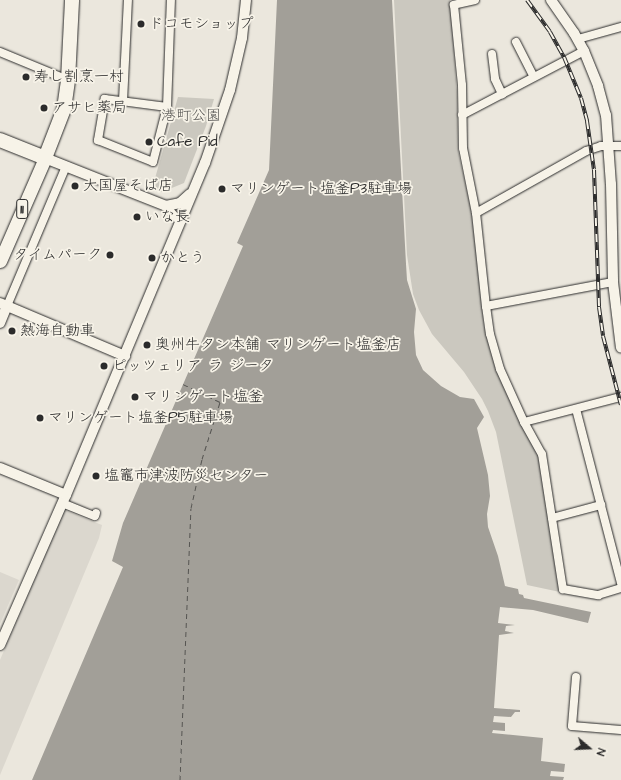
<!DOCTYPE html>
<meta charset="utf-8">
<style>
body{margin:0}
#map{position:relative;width:621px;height:780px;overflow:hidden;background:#ebe7dd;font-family:"Architects Daughter","Klee One",sans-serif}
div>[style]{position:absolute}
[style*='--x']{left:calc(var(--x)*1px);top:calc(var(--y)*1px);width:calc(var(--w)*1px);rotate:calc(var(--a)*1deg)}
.built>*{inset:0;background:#dbd7ce}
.green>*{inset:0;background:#cbc8bf}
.water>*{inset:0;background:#a29f98}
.ferry>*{height:1px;margin-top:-0.5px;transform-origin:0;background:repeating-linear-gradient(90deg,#555451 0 5px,transparent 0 9px)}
.roads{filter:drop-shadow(0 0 1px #2b2b2b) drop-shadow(0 0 1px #2b2b2b)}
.minor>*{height:8px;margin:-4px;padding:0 4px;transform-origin:4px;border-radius:4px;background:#f7f3e8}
.tertiary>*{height:10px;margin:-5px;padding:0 5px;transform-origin:5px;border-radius:5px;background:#f7f3e8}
.primary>*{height:13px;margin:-6.5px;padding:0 6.5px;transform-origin:6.5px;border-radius:6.5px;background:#f7f3e8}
.trunk>*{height:14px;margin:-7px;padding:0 7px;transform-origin:7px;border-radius:7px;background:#f7f3e8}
.rail>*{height:4px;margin-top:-2px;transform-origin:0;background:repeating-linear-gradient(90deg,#f7f3e8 0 8px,#2b2b2b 0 16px);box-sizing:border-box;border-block:1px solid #2b2b2b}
.dots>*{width:11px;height:11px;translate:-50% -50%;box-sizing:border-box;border:2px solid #f7f3e8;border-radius:50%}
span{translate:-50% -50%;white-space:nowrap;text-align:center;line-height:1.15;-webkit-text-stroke:3.5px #f7f3e8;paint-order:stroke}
.shield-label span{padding:1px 3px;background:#f7f3e8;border:1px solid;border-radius:3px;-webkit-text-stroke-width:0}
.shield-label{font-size:14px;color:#2b2b2b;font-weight:700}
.poi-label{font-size:15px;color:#2b2b2b}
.left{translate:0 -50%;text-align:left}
.right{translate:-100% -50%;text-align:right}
.park-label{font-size:15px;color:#535250}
.north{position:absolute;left:569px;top:728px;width:40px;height:40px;-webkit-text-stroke:3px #f7f3e8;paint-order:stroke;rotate:109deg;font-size:11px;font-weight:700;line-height:16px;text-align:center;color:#2b2b2b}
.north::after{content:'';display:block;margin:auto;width:14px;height:18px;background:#2b2b2b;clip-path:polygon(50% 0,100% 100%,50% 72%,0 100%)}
</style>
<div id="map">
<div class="built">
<div style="clip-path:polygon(64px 510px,102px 525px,99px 538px,0 775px,0 660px)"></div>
<div style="clip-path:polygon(0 572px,19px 580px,0 624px)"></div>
</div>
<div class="green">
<div style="clip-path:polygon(394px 0,450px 0,457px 92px,458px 150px,472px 214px,484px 326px,497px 369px,518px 419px,539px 456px,560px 592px,527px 585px,496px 432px,488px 411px,482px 399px,464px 372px,432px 334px,419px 310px,413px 294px,407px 255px)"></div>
<div style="clip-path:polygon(178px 97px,214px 99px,206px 126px,184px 183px,162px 192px,152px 189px)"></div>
</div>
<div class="water">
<div style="clip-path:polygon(277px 0,392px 0,406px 264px,407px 280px,416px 309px,414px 332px,416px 355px,423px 370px,441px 386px,460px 397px,474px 399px,484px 417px,477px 428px,488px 475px,490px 496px,487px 514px,488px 527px,498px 556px,505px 586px,518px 589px,519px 594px,523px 595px,524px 598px,591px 612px,588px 623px,533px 610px,500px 607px,498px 623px,515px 625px,506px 626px,505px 631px,514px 633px,499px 635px,494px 708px,520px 710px,520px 712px,515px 712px,511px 717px,494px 716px,493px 722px,505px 723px,505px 731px,493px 730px,492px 733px,543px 738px,541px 761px,565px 764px,564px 772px,551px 771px,550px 776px,564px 777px,563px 780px,32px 780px,123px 567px,112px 561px,123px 523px,243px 246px,237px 243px,269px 170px)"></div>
</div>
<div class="ferry">
<div style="--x:180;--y:780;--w:272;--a:-87.7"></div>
<div style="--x:191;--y:508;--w:50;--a:-77.3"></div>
<div style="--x:202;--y:459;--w:60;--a:-72.5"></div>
<div style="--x:220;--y:402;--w:41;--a:-154.1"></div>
</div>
<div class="roads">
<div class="minor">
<div style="--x:475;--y:0;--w:22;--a:167"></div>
<div style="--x:454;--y:5;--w:80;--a:84.3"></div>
<div style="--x:462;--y:85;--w:63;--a:89.1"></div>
<div style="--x:463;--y:148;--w:66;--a:78.7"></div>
<div style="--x:476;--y:213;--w:94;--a:83.9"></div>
<div style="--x:486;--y:306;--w:129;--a:-10.7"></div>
<div style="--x:578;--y:39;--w:45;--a:-15.6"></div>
<div style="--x:516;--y:42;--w:39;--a:63"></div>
<div style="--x:0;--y:52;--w:74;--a:22.4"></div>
<div style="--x:492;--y:54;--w:25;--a:83"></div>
<div style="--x:495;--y:79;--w:17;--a:65"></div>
<div style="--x:123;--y:101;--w:101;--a:-87.2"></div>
<div style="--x:167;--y:107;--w:63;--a:-172.6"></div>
<div style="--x:105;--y:99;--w:42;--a:99.7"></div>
<div style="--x:98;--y:140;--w:59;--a:21.8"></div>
<div style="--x:153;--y:162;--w:57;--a:-75.7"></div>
<div style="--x:167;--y:107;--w:107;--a:-87.9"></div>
<div style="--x:462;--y:115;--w:138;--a:-27.7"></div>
<div style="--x:166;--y:206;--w:21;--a:49"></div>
<div style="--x:476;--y:213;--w:126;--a:-29.4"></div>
<div style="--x:586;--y:151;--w:16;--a:-18"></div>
<div style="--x:601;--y:146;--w:20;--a:0"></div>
<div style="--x:7;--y:306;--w:152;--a:-67.1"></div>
<div style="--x:486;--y:306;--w:28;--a:82"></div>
<div style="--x:490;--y:334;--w:36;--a:74"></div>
<div style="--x:500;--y:369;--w:58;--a:65.6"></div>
<div style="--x:524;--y:422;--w:100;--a:-14.5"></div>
<div style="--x:576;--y:409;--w:180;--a:75.5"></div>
<div style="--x:524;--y:422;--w:37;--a:61"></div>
<div style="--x:542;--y:454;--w:137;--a:81.2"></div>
<div style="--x:563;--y:589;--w:36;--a:10"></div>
<div style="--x:598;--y:595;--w:24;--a:-17"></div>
<div style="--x:62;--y:503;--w:35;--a:22"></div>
<div style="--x:95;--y:516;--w:3;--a:-72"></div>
<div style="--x:552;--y:518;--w:51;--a:-14.9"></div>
<div style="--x:576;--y:677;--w:49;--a:94.7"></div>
<div style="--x:572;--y:726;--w:49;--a:4.7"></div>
</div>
<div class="tertiary">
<div style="--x:551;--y:0;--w:40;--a:55.1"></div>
<div style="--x:574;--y:33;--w:21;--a:61"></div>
<div style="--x:584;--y:51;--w:38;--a:68"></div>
<div style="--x:598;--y:86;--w:30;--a:75"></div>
<div style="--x:606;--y:115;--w:69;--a:85.9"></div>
<div style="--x:611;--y:184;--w:98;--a:88.8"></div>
<div style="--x:613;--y:282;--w:66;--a:83.1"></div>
<div style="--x:45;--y:158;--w:130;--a:21.6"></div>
<div style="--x:166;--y:206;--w:14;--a:-12"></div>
<div style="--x:180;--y:203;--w:13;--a:-42"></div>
<div style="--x:0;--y:303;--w:136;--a:23"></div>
<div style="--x:0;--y:323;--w:18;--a:-68"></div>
<div style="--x:0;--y:468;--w:71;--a:22.2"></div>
<div style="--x:0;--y:645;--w:164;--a:-66.3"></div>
<div style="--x:66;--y:495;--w:360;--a:-67.3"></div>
<div style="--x:205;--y:163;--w:77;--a:-71.1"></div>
<div style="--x:230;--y:90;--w:53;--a:-77"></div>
<div style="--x:242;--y:38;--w:38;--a:-84"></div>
</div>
<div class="primary">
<div style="--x:0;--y:261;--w:112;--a:-66.4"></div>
</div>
<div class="trunk">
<div style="--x:0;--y:140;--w:48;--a:21.8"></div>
<div style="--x:45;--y:158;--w:53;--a:-68.8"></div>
<div style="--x:64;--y:109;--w:29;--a:-82"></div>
<div style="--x:68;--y:80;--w:80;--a:-87.1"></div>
</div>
</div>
<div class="rail">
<div style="--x:527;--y:0;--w:39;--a:54"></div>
<div style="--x:550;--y:32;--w:29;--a:61"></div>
<div style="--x:564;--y:57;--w:44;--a:67.5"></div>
<div style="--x:581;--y:98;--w:24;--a:75"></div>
<div style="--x:587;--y:121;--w:49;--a:81.9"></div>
<div style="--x:594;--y:170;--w:137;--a:87.9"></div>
<div style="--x:599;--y:307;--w:29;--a:82"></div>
<div style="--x:603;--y:336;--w:71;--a:75.4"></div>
</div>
<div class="dots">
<div style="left:141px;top:24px;background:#2b2b2b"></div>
<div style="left:26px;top:77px;background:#2b2b2b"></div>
<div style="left:44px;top:108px;background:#2b2b2b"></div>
<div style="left:149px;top:142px;background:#2b2b2b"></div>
<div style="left:75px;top:186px;background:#2b2b2b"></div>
<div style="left:222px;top:189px;background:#2b2b2b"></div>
<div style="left:137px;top:217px;background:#2b2b2b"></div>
<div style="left:110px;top:255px;background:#2b2b2b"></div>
<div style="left:152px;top:258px;background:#2b2b2b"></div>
<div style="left:12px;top:331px;background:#2b2b2b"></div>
<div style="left:147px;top:345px;background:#2b2b2b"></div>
<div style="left:104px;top:366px;background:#2b2b2b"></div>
<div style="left:135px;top:397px;background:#2b2b2b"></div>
<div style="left:40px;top:418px;background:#2b2b2b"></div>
<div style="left:96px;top:476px;background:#2b2b2b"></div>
</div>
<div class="shield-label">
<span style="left:22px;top:209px">11</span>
</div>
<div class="poi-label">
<span class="left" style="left:149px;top:24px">ドコモショップ</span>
<span class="left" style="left:34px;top:77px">寿し割烹一村</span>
<span class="left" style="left:52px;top:108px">アサヒ薬局</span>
<span class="left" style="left:157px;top:142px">Cafe Pid</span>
<span class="left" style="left:83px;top:186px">大国屋そば店</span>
<span class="left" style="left:230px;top:189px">マリンゲート塩釜P3駐車場</span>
<span class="left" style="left:145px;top:217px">いな長</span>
<span class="right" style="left:102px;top:255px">タイムパーク</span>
<span class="left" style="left:160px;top:258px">かとう</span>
<span class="left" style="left:20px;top:331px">熱海自動車</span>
<span class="left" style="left:155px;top:345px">奥州牛タン本舗 マリンゲート塩釜店</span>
<span class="left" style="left:112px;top:366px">ピッツェリア ラ ジータ</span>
<span class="left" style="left:143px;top:397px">マリンゲート塩釜</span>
<span class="left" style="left:48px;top:418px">マリンゲート塩釜P5駐車場</span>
<span class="left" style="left:104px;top:476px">塩竈市津波防災センター</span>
</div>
<div class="park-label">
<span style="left:191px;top:116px">港町公園</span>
</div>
<div class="north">N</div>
</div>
